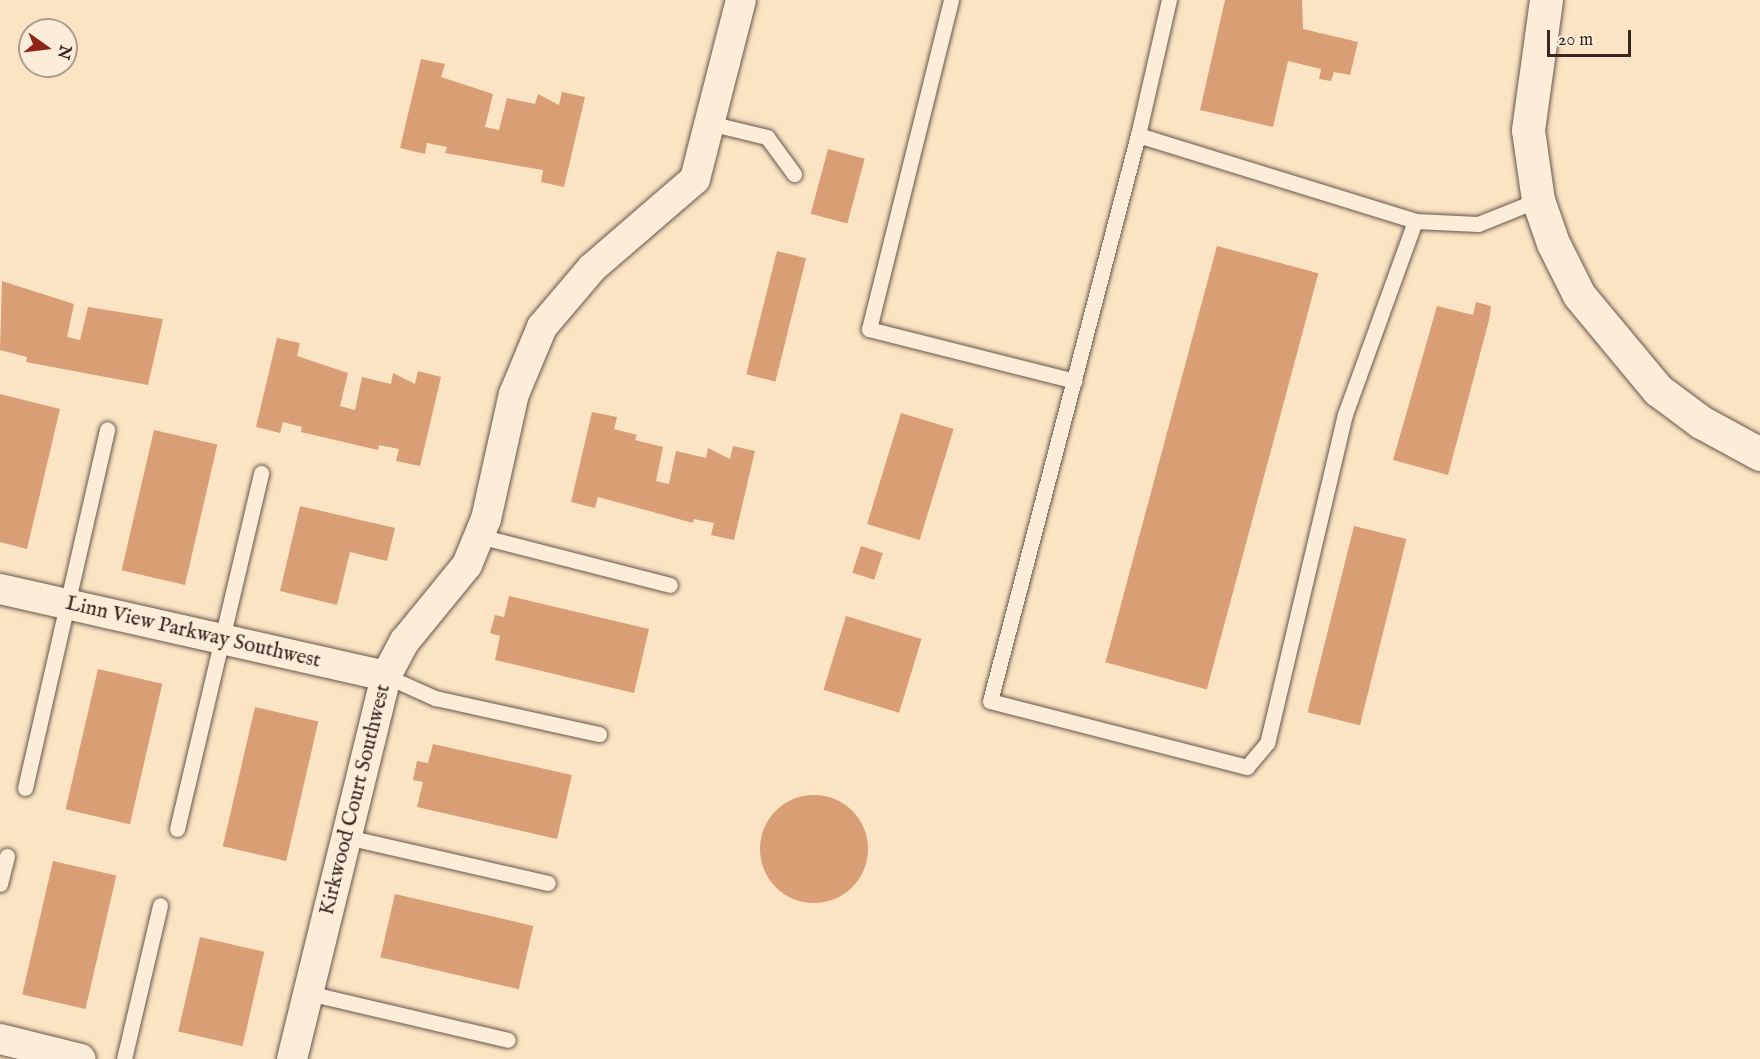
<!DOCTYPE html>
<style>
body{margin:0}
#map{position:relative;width:1760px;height:1059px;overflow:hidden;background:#fbe4c4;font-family:"IM FELL English",serif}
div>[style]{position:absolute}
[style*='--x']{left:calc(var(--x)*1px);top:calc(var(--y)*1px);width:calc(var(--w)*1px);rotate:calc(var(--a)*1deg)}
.building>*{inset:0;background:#da9e76;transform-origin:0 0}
.round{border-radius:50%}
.roads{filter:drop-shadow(0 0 2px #685649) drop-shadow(0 0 2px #685649)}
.service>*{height:15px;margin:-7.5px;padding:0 7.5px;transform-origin:7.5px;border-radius:7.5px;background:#fcedd9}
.minor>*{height:30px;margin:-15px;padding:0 15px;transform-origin:15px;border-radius:15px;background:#fcedd9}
.tertiary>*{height:33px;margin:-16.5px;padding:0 16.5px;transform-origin:16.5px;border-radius:16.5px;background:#fcedd9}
span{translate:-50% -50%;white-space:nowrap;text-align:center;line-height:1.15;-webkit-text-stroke:6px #fcedd9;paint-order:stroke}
.street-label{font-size:21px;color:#372720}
.north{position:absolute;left:18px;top:18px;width:60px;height:60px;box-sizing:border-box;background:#fcedd9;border:2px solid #ad9e8f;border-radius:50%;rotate:104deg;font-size:16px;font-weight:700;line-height:24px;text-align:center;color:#372720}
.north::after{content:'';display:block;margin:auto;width:21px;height:27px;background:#8f2418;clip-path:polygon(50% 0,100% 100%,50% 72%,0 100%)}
.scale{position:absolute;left:1547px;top:30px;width:84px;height:27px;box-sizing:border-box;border:3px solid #372720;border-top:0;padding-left:8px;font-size:18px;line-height:21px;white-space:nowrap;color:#372720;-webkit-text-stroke:4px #fcedd9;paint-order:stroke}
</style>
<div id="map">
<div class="building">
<div style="clip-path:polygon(1225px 0,1302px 0,1303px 29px,1358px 42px,1350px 75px,1334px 72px,1331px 81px,1319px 79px,1321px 69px,1288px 61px,1273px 127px,1200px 110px)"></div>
<div style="clip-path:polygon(421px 59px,445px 64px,441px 77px,493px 94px,485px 127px,499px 130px,507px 98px,535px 104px,538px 94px,559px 105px,562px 92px,585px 97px,564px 187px,541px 182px,543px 170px,445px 153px,447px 147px,427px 143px,425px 154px,400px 148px)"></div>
<div style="left:828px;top:149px;width:38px;height:67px;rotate:15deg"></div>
<div style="left:1217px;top:246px;width:105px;height:431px;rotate:15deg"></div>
<div style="left:777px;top:251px;width:30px;height:127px;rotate:14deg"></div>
<div style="clip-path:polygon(2px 281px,74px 304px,67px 337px,80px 340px,88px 307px,163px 319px,148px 385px,26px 362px,27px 357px,0 350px)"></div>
<div style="clip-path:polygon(1476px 302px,1491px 306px,1489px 320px,1448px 475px,1393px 460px,1437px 306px,1473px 315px)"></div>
<div style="clip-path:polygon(277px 338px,300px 343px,297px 356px,348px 373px,340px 406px,355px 410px,362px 377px,391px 384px,393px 373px,415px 384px,418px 371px,441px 377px,420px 466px,396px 461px,399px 449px,379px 445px,378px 450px,301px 432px,302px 427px,283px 422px,280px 433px,256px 427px)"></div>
<div style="clip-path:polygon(0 394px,60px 409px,27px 549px,0 542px)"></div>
<div style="clip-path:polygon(592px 412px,617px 417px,614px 429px,637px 435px,635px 440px,663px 447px,656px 481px,669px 484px,676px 451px,706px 458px,708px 448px,730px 459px,733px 446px,755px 451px,734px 540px,711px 535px,714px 523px,694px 519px,693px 523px,598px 497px,595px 508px,571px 502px)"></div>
<div style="left:901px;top:413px;width:55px;height:116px;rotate:17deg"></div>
<div style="left:154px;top:430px;width:65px;height:144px;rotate:13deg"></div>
<div style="clip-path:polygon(300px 506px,395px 528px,387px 561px,350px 552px,337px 605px,280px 591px)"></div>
<div style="left:1354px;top:526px;width:54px;height:192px;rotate:14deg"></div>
<div style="left:861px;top:546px;width:23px;height:28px;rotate:18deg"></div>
<div style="clip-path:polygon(509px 596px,649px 629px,634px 693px,495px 660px,500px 636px,490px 633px,495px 615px,504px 617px)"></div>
<div style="left:846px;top:616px;width:79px;height:77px;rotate:17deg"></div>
<div style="left:98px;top:669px;width:66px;height:144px;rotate:13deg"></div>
<div style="left:255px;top:707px;width:65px;height:143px;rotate:13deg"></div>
<div style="clip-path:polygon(433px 744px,572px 775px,557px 839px,417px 807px,423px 782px,413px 780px,417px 761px,428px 763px)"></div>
<div class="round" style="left:760px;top:795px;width:108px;height:108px"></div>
<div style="left:53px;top:861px;width:65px;height:137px;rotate:13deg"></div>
<div style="left:395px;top:894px;width:142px;height:65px;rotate:13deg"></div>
<div style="left:200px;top:937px;width:66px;height:97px;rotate:13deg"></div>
</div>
<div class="roads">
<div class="service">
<div style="--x:951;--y:0;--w:339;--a:104"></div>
<div style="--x:869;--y:329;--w:212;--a:14.2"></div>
<div style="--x:709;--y:123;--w:60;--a:13.6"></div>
<div style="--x:767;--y:137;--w:46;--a:53.9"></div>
<div style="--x:1138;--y:135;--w:139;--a:-77.1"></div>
<div style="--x:1415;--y:221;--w:205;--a:109.9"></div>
<div style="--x:1345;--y:414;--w:338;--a:103.3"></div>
<div style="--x:1267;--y:743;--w:31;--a:130"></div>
<div style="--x:1247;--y:767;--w:265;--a:-165.6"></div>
<div style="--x:990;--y:701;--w:585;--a:-75.35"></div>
<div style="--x:1138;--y:135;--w:290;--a:17.2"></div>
<div style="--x:1415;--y:221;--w:63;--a:2.7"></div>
<div style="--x:1478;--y:224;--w:65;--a:-21.8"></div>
<div style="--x:479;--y:536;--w:197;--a:14.4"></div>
<div style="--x:386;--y:676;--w:54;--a:24.2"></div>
<div style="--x:435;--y:698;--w:168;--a:12.4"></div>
<div style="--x:25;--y:788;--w:368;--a:-77.1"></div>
<div style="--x:177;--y:829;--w:366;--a:-76.7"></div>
<div style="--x:347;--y:837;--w:206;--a:12.9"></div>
<div style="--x:0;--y:884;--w:29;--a:-76"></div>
<div style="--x:308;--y:993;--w:205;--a:13.2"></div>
<div style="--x:124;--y:1059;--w:158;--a:-76.8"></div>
</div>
<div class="minor">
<div style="--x:0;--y:589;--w:396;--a:12.7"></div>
<div style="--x:0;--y:1039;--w:83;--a:13.9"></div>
<div style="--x:292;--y:1059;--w:394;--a:-76.2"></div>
<div style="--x:386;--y:676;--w:40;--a:-62"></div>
<div style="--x:405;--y:641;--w:98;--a:-50.8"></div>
<div style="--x:467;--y:565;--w:50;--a:-67.6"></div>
<div style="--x:486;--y:519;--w:128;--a:-77.4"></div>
<div style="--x:514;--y:394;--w:73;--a:-67.3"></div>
<div style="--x:542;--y:327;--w:77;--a:-49.7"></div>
<div style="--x:592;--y:268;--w:136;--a:-40.8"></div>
<div style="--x:695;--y:179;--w:185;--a:-75.6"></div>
</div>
<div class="tertiary">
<div style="--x:1546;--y:0;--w:131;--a:97.9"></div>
<div style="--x:1528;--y:130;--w:71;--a:81.9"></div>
<div style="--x:1538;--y:200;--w:46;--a:70.8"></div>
<div style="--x:1553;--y:243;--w:58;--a:63.4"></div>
<div style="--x:1579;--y:295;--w:124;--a:50.3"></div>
<div style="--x:1658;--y:390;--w:54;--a:36.7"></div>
<div style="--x:1701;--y:422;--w:67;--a:28.5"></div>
</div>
</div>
<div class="street-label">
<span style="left:193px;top:633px;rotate:13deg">Linn View Parkway Southwest</span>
<span style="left:356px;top:800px;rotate:-76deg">Kirkwood Court Southwest</span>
</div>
<div class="north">N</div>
<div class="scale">20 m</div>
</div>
